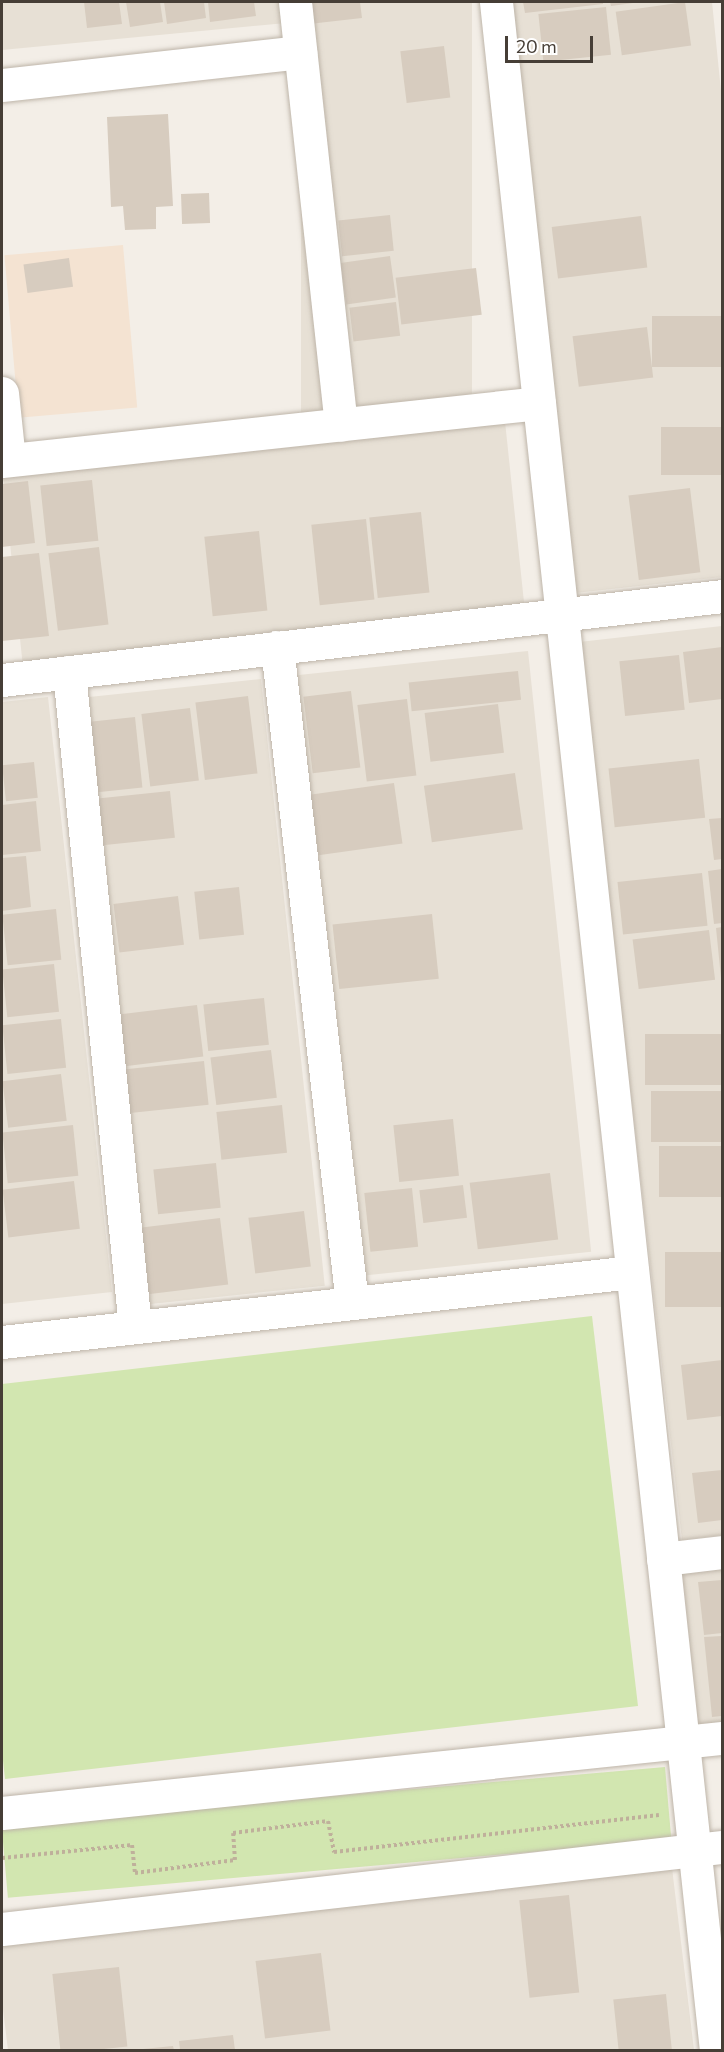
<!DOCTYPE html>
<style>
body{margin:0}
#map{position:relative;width:724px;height:2052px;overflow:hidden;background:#f3eee7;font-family:Commissioner,sans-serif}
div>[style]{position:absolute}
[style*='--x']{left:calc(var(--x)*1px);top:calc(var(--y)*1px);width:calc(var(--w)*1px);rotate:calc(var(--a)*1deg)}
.residential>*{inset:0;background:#e7e0d5;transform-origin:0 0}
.commercial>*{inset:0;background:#f4e3d2;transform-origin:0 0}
.green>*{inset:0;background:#d2e6b0;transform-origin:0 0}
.building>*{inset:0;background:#d7ccbf;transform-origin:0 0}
.path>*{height:4px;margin-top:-2px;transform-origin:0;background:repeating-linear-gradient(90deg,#bfb09b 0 3px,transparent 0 6px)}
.roads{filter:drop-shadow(0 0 2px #beb5a9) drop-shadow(0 0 2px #beb5a9)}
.minor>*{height:33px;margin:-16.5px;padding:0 16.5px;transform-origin:16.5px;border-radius:16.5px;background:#fff}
span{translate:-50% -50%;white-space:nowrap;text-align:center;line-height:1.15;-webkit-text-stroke:4.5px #fff;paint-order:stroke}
.frame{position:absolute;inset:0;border:3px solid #463e36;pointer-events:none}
.scale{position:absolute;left:505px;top:36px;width:88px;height:27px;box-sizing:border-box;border:3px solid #463e36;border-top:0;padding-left:8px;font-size:18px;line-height:21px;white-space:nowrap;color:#463e36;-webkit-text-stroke:4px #fff;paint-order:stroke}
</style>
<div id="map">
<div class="residential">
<div style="clip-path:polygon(2px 2px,284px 2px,286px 23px,2px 50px)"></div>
<div style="left:301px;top:2px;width:171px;height:412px"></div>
<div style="clip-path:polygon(510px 2px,712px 2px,722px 101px,722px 577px,575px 593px)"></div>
<div style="left:504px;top:412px;width:199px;height:505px;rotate:84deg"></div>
<div style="clip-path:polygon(722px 626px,722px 1535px,682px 1540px,579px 642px)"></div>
<div style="left:528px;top:651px;width:604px;height:233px;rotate:84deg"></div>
<div style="left:261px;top:679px;width:610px;height:192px;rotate:84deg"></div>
<div style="clip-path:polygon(48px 697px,112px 1292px,2px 1304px,2px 702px)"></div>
<div style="clip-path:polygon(722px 1559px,722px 1728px,699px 1730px,681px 1564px)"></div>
<div style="clip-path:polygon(672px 1868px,694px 2050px,8px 2050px,2px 2001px,2px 1941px)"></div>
</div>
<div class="commercial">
<div style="left:123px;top:245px;width:163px;height:119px;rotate:85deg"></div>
</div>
<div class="green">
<div style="clip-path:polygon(592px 1316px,638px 1706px,5px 1779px,2px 1751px,2px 1384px)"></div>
<div style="left:665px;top:1767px;width:73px;height:666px;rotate:85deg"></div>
</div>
<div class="building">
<div style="clip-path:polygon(84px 2px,119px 2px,122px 24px,87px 28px)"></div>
<div style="clip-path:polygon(126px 2px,160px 2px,163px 22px,130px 27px)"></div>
<div style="clip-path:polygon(164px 2px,204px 2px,206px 18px,167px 24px)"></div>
<div style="clip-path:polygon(208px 2px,254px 2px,256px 16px,210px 22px)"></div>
<div style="clip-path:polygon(306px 2px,360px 2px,362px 18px,309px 24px)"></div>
<div style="clip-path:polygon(523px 2px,603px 2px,603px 4px,525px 13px)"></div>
<div style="clip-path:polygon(610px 2px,633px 2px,633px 3px,611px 6px)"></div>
<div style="left:685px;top:2px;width:44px;height:70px;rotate:82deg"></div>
<div style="left:606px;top:7px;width:48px;height:68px;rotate:84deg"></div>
<div style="left:444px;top:46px;width:52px;height:44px;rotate:83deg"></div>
<div style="clip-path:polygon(168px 114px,173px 206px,156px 207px,156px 229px,125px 230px,123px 206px,111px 207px,107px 117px)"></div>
<div style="left:209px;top:193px;width:30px;height:28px;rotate:88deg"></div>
<div style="left:390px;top:215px;width:36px;height:52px;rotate:84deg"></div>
<div style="left:641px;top:216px;width:52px;height:90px;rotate:83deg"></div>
<div style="left:390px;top:256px;width:42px;height:50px;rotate:82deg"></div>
<div style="left:69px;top:258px;width:29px;height:46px;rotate:82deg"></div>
<div style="left:476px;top:268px;width:47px;height:81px;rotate:83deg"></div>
<div style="left:396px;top:302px;width:34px;height:47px;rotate:83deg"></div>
<div style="left:722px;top:316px;width:51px;height:70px;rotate:90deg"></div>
<div style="left:647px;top:327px;width:51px;height:75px;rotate:83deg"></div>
<div style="left:722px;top:427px;width:48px;height:61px;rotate:90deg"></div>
<div style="left:92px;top:480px;width:61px;height:52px;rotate:84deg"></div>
<div style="clip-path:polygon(28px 481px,35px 543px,2px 547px,2px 484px)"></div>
<div style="left:690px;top:488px;width:85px;height:62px;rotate:83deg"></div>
<div style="left:421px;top:512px;width:81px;height:52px;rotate:84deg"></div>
<div style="left:366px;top:519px;width:81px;height:55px;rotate:84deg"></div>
<div style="left:259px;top:531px;width:80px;height:55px;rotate:84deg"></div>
<div style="left:99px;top:547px;width:78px;height:51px;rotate:83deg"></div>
<div style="clip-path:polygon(39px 553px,49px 636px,2px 641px,2px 557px)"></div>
<div style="clip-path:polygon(722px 647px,722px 699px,689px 703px,683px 652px)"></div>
<div style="left:679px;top:655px;width:55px;height:60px;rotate:84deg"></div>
<div style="left:518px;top:671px;width:29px;height:110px;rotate:84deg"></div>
<div style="left:351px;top:691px;width:77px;height:48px;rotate:83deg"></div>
<div style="left:248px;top:696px;width:78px;height:53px;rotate:83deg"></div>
<div style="left:407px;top:699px;width:77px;height:50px;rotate:83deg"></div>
<div style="left:498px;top:704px;width:49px;height:74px;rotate:83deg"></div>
<div style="left:190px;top:708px;width:73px;height:49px;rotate:83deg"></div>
<div style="left:135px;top:717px;width:71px;height:50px;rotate:84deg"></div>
<div style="left:699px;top:759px;width:59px;height:91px;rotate:84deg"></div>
<div style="left:34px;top:762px;width:36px;height:32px;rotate:84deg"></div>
<div style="left:515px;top:773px;width:57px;height:92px;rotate:82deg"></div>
<div style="left:394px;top:783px;width:61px;height:85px;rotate:82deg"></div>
<div style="left:170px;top:791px;width:47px;height:75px;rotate:84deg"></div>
<div style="clip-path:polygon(36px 801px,41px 851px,2px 855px,2px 805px)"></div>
<div style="clip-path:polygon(722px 818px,722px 859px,714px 860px,709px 819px)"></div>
<div style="clip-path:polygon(26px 856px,31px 907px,2px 911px,2px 858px)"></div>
<div style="clip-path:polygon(722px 869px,722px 923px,714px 924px,708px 871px)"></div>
<div style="left:702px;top:873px;width:53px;height:85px;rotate:84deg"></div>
<div style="left:239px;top:887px;width:48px;height:45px;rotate:84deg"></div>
<div style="left:178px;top:896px;width:49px;height:65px;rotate:83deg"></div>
<div style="left:56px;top:909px;width:51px;height:54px;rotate:84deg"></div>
<div style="left:432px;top:914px;width:65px;height:100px;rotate:84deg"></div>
<div style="clip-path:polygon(722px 927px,722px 978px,721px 978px,716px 928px)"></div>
<div style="left:709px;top:930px;width:50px;height:77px;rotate:83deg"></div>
<div style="left:54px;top:964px;width:48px;height:52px;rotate:84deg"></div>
<div style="left:264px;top:998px;width:47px;height:61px;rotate:84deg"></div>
<div style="left:197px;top:1005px;width:52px;height:81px;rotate:83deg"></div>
<div style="left:61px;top:1019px;width:49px;height:59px;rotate:84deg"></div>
<div style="left:722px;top:1034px;width:51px;height:77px;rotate:90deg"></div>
<div style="left:271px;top:1050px;width:48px;height:61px;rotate:83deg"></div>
<div style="left:204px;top:1061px;width:44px;height:81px;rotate:84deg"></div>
<div style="left:61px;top:1074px;width:47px;height:59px;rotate:83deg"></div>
<div style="left:722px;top:1091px;width:51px;height:71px;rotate:90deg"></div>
<div style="left:282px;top:1105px;width:48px;height:66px;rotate:84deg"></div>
<div style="left:453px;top:1119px;width:57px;height:60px;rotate:84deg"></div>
<div style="left:73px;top:1125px;width:51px;height:71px;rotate:84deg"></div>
<div style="left:722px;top:1146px;width:51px;height:63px;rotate:90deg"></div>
<div style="left:216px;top:1163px;width:45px;height:63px;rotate:84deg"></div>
<div style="left:550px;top:1173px;width:67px;height:81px;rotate:83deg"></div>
<div style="left:74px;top:1181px;width:48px;height:72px;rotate:83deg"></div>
<div style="left:463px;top:1185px;width:33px;height:44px;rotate:83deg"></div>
<div style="left:412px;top:1188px;width:59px;height:48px;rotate:84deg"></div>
<div style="left:304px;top:1211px;width:56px;height:56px;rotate:83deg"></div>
<div style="left:220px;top:1218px;width:67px;height:89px;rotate:83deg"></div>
<div style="left:722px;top:1252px;width:55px;height:57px;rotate:90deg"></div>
<div style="clip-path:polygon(722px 1360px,722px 1416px,687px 1420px,681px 1365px)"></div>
<div style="clip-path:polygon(722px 1470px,722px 1520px,698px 1523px,692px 1473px)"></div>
<div style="clip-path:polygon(722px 1580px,722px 1633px,704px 1635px,698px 1582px)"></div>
<div style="clip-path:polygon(722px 1636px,722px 1716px,712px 1717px,704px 1637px)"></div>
<div style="left:569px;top:1895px;width:98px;height:50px;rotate:84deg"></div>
<div style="left:321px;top:1953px;width:78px;height:66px;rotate:83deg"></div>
<div style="left:119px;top:1967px;width:80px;height:67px;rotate:84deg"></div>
<div style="left:666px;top:1994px;width:56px;height:53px;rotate:84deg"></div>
<div style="clip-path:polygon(233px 2035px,235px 2050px,180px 2050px,179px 2041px)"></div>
<div style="clip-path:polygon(173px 2046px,174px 2050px,143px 2050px,143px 2049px)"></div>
</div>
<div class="path">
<div style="--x:2;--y:1858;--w:131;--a:-5.7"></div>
<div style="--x:132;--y:1845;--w:28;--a:84"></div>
<div style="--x:135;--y:1873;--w:101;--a:-7.4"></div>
<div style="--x:235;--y:1860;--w:27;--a:-94"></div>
<div style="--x:233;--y:1833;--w:96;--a:-7.2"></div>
<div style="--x:328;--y:1821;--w:32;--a:79"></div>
<div style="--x:334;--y:1852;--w:327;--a:-6.5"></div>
</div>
<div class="roads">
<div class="minor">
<div style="--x:295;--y:2;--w:425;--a:83.8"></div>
<div style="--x:496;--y:2;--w:2060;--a:83.87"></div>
<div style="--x:2;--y:85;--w:300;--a:-6.3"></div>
<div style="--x:2;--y:393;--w:67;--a:84"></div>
<div style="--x:2;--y:461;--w:540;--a:-6.16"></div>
<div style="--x:277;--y:647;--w:660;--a:83.48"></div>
<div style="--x:69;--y:672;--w:658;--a:84.25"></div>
<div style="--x:2;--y:680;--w:725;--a:-6.65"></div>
<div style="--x:2;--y:1342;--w:634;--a:-6.34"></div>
<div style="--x:663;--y:1559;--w:59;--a:-6.8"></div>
<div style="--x:2;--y:1813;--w:724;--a:-5.95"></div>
<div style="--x:2;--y:1929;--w:725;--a:-6.5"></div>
</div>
</div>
<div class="frame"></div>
<div class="scale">20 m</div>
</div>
